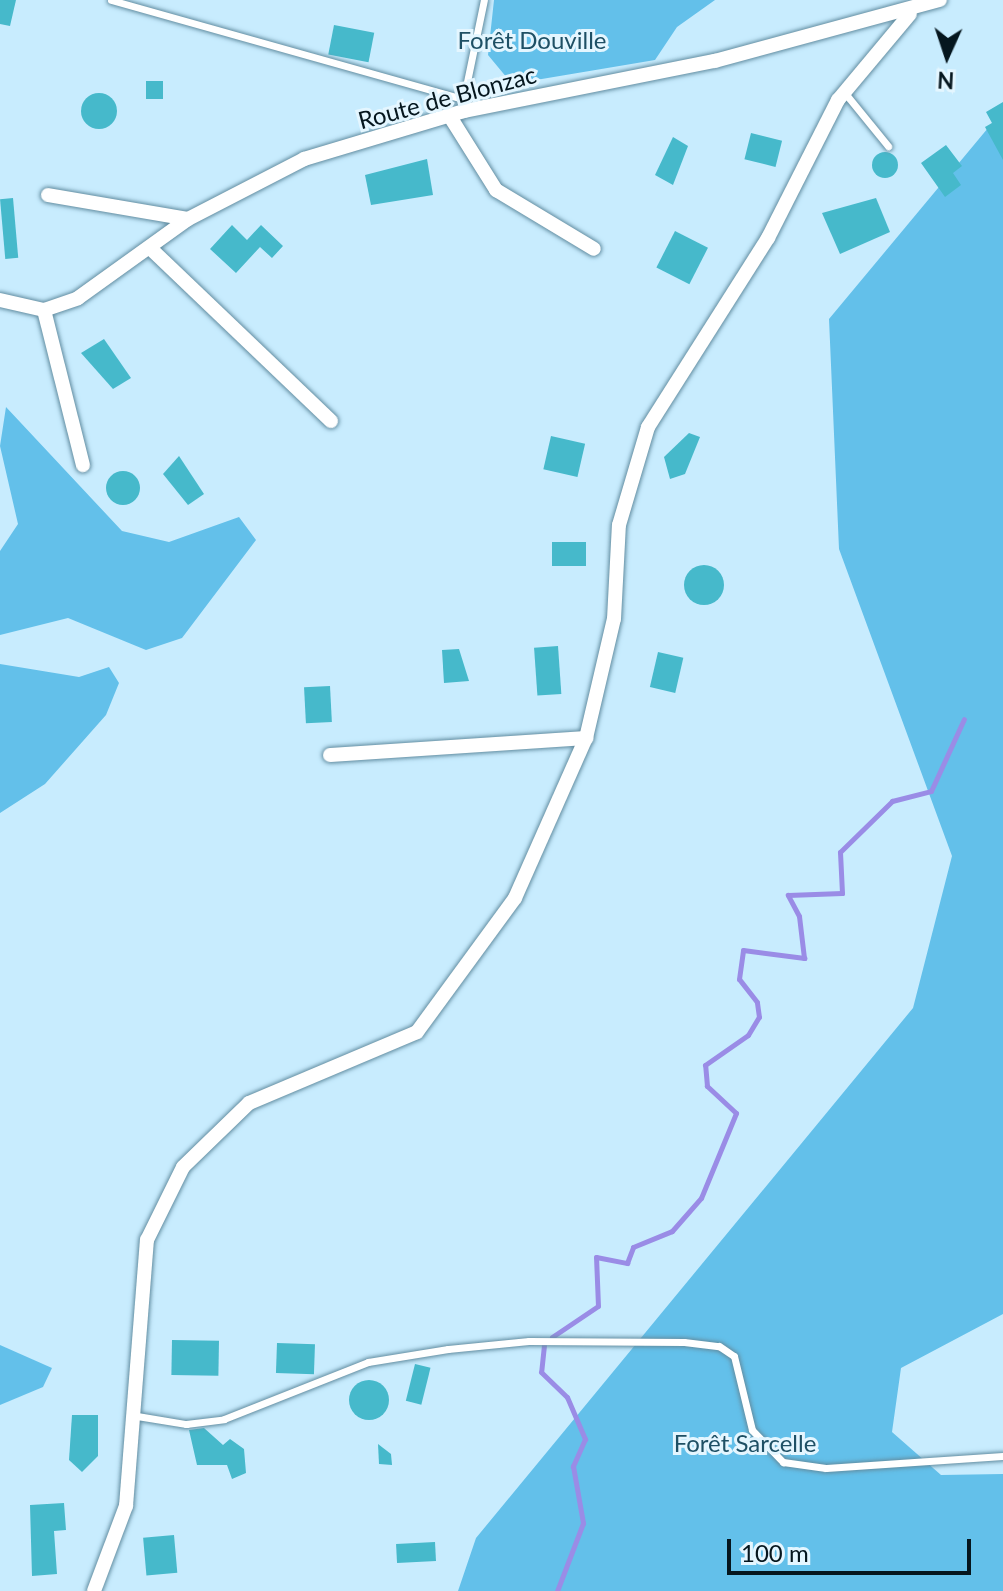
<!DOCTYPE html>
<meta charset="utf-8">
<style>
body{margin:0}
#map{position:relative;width:1003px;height:1591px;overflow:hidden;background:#c8ecfe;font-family:Lato,sans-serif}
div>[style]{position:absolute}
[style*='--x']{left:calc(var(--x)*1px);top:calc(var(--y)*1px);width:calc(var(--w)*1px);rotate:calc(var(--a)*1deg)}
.green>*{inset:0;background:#63c0ea}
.stream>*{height:5px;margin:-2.5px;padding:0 2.5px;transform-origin:2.5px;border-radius:2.5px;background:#9a8ce6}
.building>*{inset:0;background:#46b9cb;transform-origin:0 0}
.round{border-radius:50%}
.roads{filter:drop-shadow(0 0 2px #628da1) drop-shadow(0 0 2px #628da1)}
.lane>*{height:7px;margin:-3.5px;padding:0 3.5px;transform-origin:3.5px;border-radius:3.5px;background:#fff}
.street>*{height:14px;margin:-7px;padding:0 7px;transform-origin:7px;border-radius:7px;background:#fff}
span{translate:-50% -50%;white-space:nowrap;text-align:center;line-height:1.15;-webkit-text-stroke:6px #e4f6ff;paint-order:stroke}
.park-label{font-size:24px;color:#1e5065}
.street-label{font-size:24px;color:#05161e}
.north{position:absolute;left:907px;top:16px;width:80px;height:80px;-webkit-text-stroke:6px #e4f6ff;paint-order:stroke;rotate:183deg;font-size:22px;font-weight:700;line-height:32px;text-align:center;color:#05161e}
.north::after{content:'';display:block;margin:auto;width:28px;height:36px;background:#05161e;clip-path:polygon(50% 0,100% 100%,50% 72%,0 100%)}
.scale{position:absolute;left:727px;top:1539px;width:244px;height:36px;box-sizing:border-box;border:4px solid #05161e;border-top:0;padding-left:10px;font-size:24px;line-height:28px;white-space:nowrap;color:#05161e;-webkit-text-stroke:6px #e4f6ff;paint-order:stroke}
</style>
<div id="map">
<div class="green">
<div style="clip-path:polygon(494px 0,715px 0,677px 27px,655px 60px,512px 84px,488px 55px)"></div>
<div style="clip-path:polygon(1003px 110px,1003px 1314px,901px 1368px,892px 1432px,941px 1475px,1003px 1474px,1003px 1591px,458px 1591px,476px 1538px,913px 1008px,952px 856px,839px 549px,829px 319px)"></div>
<div style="clip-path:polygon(6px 407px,122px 531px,169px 542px,239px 517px,256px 540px,182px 638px,146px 650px,68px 618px,0 635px,0 551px,18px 524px,0 446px)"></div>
<div style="clip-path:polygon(0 664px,79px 677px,109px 667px,119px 683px,106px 715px,45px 784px,0 813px)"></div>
<div style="clip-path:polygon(0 1345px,52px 1368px,43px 1387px,0 1405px)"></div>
</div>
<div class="stream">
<div style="--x:552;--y:1337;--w:55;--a:-34"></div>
<div style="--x:598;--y:1306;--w:49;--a:-92.3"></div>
<div style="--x:596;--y:1257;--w:32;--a:11"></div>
<div style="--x:627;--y:1263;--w:17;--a:-69"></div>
<div style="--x:633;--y:1247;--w:42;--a:-22.3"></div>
<div style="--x:672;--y:1231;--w:44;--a:-48.7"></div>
<div style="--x:701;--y:1198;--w:92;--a:-67.6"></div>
<div style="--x:736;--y:1113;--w:40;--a:-137"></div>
<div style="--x:707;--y:1086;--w:21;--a:-95"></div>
<div style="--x:705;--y:1065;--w:52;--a:-34.9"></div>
<div style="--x:748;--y:1035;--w:21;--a:-59"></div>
<div style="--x:759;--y:1017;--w:15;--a:-98"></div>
<div style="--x:757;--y:1002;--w:29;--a:-128"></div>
<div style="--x:739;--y:979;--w:29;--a:-82"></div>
<div style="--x:743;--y:950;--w:62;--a:7.5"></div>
<div style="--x:804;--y:958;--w:42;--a:-96.8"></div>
<div style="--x:799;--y:916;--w:24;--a:-118"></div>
<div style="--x:788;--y:895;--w:54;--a:-2.1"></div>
<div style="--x:842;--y:893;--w:41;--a:-92.8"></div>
<div style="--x:840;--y:852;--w:73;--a:-44.4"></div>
<div style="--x:892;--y:801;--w:40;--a:-14.4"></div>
<div style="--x:931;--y:791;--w:79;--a:-65.4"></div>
<div style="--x:544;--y:1345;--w:27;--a:96"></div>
<div style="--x:541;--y:1372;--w:36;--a:44"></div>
<div style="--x:567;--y:1397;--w:46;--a:66.8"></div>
<div style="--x:585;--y:1439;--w:30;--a:114"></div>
<div style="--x:573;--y:1466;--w:58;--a:80"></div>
<div style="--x:583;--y:1523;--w:73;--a:110.9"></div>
</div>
<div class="building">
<div style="clip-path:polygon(0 0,16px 0,10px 26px,0 24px)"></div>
<div style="left:334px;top:25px;width:41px;height:30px;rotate:11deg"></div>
<div style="left:146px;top:81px;width:17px;height:18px"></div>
<div class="round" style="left:81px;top:93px;width:36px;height:36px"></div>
<div style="clip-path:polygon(1003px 102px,1003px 160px,985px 127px,992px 123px,986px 112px)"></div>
<div style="left:751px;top:133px;width:32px;height:27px;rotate:14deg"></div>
<div style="clip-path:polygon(673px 137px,688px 146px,673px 185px,655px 175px)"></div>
<div style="clip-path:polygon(946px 145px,962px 166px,953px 173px,961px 185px,945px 197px,921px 163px)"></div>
<div class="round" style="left:872px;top:152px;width:26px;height:26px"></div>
<div style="clip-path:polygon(427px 159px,433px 195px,371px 205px,365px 175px)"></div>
<div style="left:13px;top:198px;width:60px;height:13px;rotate:85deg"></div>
<div style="clip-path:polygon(876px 198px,890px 232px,840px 254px,822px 213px)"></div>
<div style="clip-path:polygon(232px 225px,247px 240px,261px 225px,283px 246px,272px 258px,260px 247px,236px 273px,210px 249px)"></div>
<div style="left:675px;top:231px;width:37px;height:41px;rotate:27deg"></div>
<div style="clip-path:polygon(104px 339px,131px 378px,113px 389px,81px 353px)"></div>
<div style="clip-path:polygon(689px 433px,700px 437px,685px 474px,670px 479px,664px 457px)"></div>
<div style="left:551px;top:436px;width:35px;height:34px;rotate:13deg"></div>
<div style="clip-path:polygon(179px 456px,204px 494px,188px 505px,163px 474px)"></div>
<div class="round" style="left:106px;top:471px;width:34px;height:34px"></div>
<div style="left:552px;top:542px;width:34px;height:24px"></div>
<div class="round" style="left:684px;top:565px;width:40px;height:40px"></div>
<div style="left:558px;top:646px;width:48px;height:24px;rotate:86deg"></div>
<div style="clip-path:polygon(459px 649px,469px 681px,444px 683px,442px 650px)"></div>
<div style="left:658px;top:652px;width:26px;height:36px;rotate:13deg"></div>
<div style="left:330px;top:686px;width:36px;height:26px;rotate:87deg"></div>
<div style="left:172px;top:1340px;width:47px;height:35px;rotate:1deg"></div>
<div style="left:277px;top:1343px;width:38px;height:30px;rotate:2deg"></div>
<div style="left:415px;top:1364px;width:16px;height:38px;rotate:14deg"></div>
<div class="round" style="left:349px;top:1380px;width:40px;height:40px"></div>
<div style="clip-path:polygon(72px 1415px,98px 1415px,98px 1456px,82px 1472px,69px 1460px)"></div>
<div style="clip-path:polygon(204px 1428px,223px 1445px,230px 1439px,244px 1449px,246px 1473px,232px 1479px,227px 1465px,197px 1465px,189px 1430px)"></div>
<div style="clip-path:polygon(378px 1444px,391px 1454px,392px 1465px,379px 1464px)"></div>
<div style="clip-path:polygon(64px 1503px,66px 1530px,54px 1531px,57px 1574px,32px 1576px,30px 1505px)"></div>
<div style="left:174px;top:1535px;width:38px;height:31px;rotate:85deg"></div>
<div style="left:435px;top:1542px;width:19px;height:39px;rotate:87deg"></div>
</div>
<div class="roads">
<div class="lane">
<div style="--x:111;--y:0;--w:366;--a:15.7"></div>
<div style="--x:844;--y:92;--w:70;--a:50.8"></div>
<div style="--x:463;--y:101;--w:103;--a:-78.3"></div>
<div style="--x:137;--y:1416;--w:50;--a:9.3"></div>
<div style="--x:186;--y:1424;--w:38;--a:-7"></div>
<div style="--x:224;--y:1419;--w:155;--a:-21.6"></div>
<div style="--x:368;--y:1362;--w:81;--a:-9.2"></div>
<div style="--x:448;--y:1349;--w:81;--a:-5.6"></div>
<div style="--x:529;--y:1341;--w:155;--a:0.4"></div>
<div style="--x:684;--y:1342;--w:35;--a:7"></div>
<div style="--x:719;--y:1346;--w:18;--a:34"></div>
<div style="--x:734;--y:1356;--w:76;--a:76.3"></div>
<div style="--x:752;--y:1430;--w:45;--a:45.9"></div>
<div style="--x:783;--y:1462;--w:43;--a:7.9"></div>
<div style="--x:826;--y:1468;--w:177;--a:-3.9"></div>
</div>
<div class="street">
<div style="--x:449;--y:115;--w:89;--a:57.9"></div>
<div style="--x:496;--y:190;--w:114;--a:31"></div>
<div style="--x:48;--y:195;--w:142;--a:9.7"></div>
<div style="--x:151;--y:249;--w:249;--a:43.7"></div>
<div style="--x:0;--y:300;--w:45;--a:12.8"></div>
<div style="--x:44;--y:310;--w:36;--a:-19"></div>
<div style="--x:78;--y:298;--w:135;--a:-35.7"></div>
<div style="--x:188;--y:219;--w:131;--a:-27.3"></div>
<div style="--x:304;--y:159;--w:167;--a:-16.7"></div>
<div style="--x:464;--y:111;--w:256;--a:-11.3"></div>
<div style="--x:715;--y:61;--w:233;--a:-15.2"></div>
<div style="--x:44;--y:310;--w:160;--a:75.9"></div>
<div style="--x:330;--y:755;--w:257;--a:-3.8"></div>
<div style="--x:94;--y:1591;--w:91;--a:-69.4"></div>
<div style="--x:126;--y:1506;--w:267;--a:-85.5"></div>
<div style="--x:147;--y:1240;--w:81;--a:-63.7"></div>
<div style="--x:183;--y:1167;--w:92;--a:-44.1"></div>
<div style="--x:249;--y:1103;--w:182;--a:-22.9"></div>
<div style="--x:417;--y:1032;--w:166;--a:-53.8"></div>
<div style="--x:515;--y:898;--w:175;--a:-66.1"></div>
<div style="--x:586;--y:738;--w:122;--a:-76.8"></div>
<div style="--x:614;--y:619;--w:94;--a:-87"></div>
<div style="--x:619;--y:525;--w:102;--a:-73.5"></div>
<div style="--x:648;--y:427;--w:224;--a:-57.6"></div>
<div style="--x:768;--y:238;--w:155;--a:-63.1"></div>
<div style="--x:838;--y:100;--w:112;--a:-50.1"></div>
</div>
</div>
<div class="park-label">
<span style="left:532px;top:40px">Forêt Douville</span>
<span style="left:745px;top:1443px">Forêt Sarcelle</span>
</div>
<div class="street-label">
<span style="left:447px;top:97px;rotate:-15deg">Route de Blonzac</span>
</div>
<div class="north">N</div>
<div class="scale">100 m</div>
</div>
